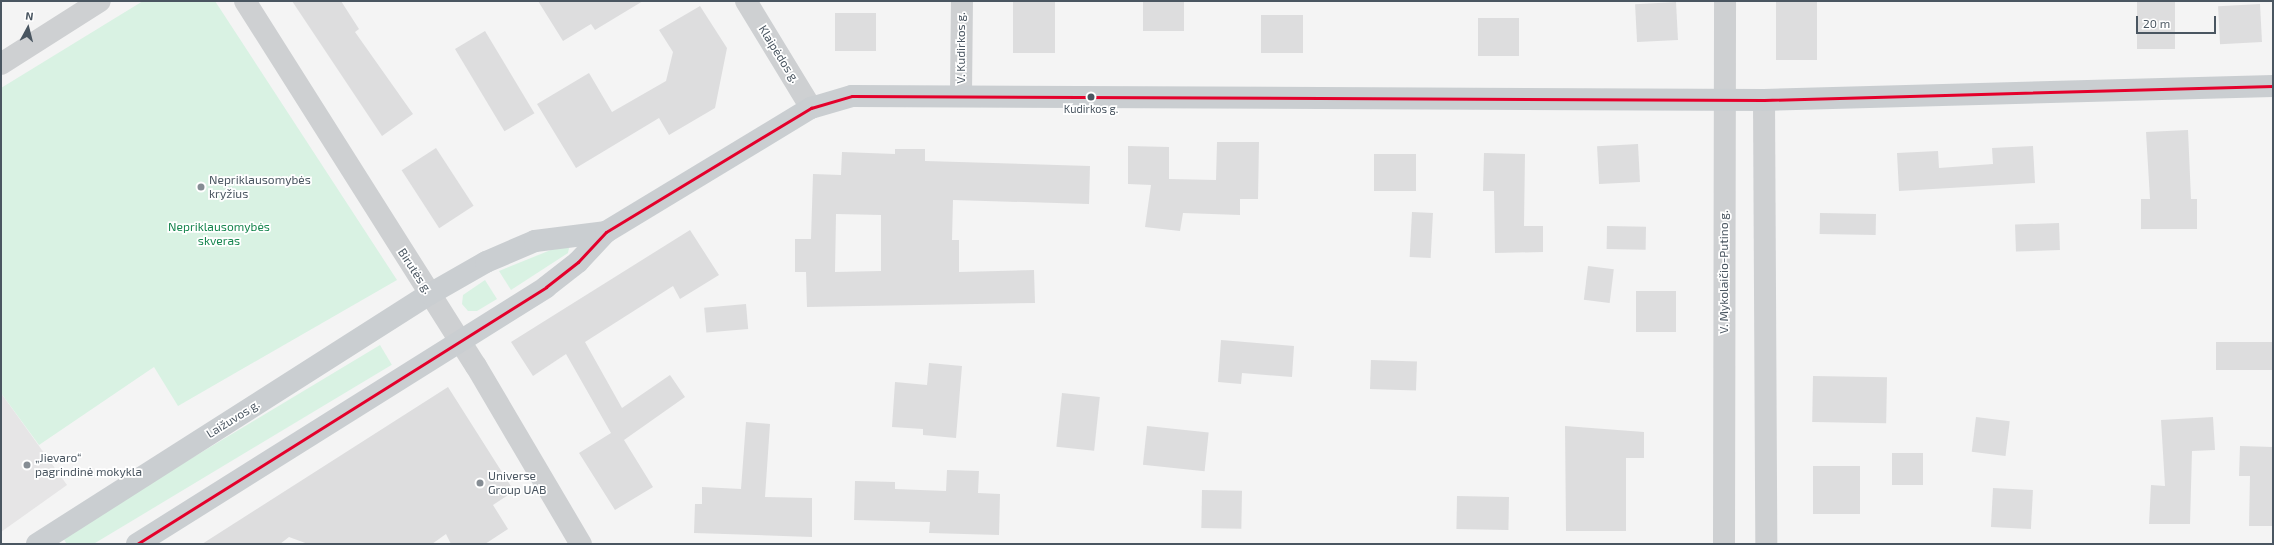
<!DOCTYPE html>
<meta charset="utf-8">
<style>
body{margin:0}
#map{position:relative;width:2274px;height:545px;overflow:hidden;background:#f4f4f4;font-family:"Exo 2",sans-serif}
div>[style]{position:absolute}
[style*='--x']{left:calc(var(--x)*1px);top:calc(var(--y)*1px);width:calc(var(--w)*1px);rotate:calc(var(--a)*1deg)}
.education>*{inset:0;background:#e6e5e6}
.green>*{inset:0;background:#d9f2e3;transform-origin:0 0}
.building>*{inset:0;background:#ddddde;transform-origin:0 0}
.minor>*{height:22px;margin:-11px;padding:0 11px;transform-origin:11px;border-radius:11px;background:#ced0d2}
.major>*{height:22px;margin:-11px;padding:0 11px;transform-origin:11px;border-radius:11px;background:#caced1}
.bus-1>*{height:3px;margin:-1.5px;padding:0 1.5px;transform-origin:1.5px;border-radius:1.5px;background:#e4002b}
.dots>*{width:11px;height:11px;translate:-50% -50%;box-sizing:border-box;border:2px solid #fff;border-radius:50%}
span{translate:-50% -50%;white-space:nowrap;text-align:center;line-height:1.15;-webkit-text-stroke:3.5px #fff;paint-order:stroke}
.bus-label{font-size:11px;color:#4a5661}
.street-label{font-size:12px;color:#4a5661}
.poi-label{font-size:12px;color:#4a5661}
.left{translate:0 -50%;text-align:left}
.park-label{font-size:12px;color:#17864f}
.frame{position:absolute;inset:0;border:2px solid #4a5661;pointer-events:none}
.north{position:absolute;left:8px;top:8px;width:40px;height:40px;-webkit-text-stroke:3px #fff;paint-order:stroke;rotate:7deg;font-size:11px;font-weight:700;line-height:16px;text-align:center;color:#4a5661}
.north::after{content:'';display:block;margin:auto;width:14px;height:18px;background:#4a5661;clip-path:polygon(50% 0,100% 100%,50% 72%,0 100%)}
.scale{position:absolute;left:2136px;top:16px;width:80px;height:18px;box-sizing:border-box;border:2px solid #4a5661;border-top:0;padding-left:5px;font-size:12px;line-height:14px;white-space:nowrap;color:#4a5661;-webkit-text-stroke:3px #fff;paint-order:stroke}
</style>
<div id="map">
<div class="education">
<div style="clip-path:polygon(1px 393px,67px 485px,1px 532px)"></div>
</div>
<div class="green">
<div style="clip-path:polygon(143px 1px,215px 1px,397px 280px,178px 406px,154px 367px,39px 445px,1px 393px,1px 88px)"></div>
<div style="clip-path:polygon(563px 245px,569px 248px,568px 253px,511px 290px,499px 271px)"></div>
<div style="clip-path:polygon(485px 280px,497px 299px,477px 311px,468px 311px,462px 304px,463px 295px)"></div>
<div style="left:380px;top:345px;width:23px;height:371px;rotate:59deg"></div>
</div>
<div class="building">
<div style="clip-path:polygon(292px 1px,341px 1px,359px 29px,355px 32px,413px 114px,382px 136px)"></div>
<div style="clip-path:polygon(538px 1px,643px 1px,595px 30px,591px 24px,563px 41px)"></div>
<div style="left:1013px;top:1px;width:42px;height:52px"></div>
<div style="left:1143px;top:1px;width:41px;height:30px"></div>
<div style="left:1776px;top:1px;width:41px;height:59px"></div>
<div style="left:2137px;top:1px;width:38px;height:48px"></div>
<div style="left:1676px;top:2px;width:38px;height:41px;rotate:87deg"></div>
<div style="left:2260px;top:4px;width:38px;height:42px;rotate:87deg"></div>
<div style="clip-path:polygon(700px 6px,727px 48px,715px 108px,669px 135px,659px 118px,576px 168px,537px 104px,589px 73px,612px 112px,666px 81px,673px 52px,659px 30px)"></div>
<div style="left:835px;top:13px;width:41px;height:38px"></div>
<div style="left:1261px;top:15px;width:42px;height:38px"></div>
<div style="left:1478px;top:18px;width:41px;height:38px"></div>
<div style="left:485px;top:31px;width:96px;height:35px;rotate:59deg"></div>
<div style="clip-path:polygon(2188px 130px,2191px 199px,2197px 199px,2197px 229px,2141px 229px,2141px 199px,2150px 199px,2146px 132px)"></div>
<div style="clip-path:polygon(1217px 142px,1259px 142px,1258px 199px,1240px 199px,1240px 215px,1183px 213px,1180px 231px,1145px 227px,1151px 185px,1128px 184px,1128px 146px,1169px 147px,1169px 179px,1216px 180px)"></div>
<div style="left:1638px;top:144px;width:38px;height:41px;rotate:87deg"></div>
<div style="clip-path:polygon(2033px 146px,2035px 183px,1899px 191px,1897px 153px,1938px 151px,1939px 168px,1993px 164px,1992px 148px)"></div>
<div style="left:436px;top:148px;width:69px;height:41px;rotate:57deg"></div>
<div style="clip-path:polygon(evenodd,895px 149px,925px 149px,925px 161px,1090px 166px,1089px 204px,953px 200px,952px 240px,959px 240px,959px 272px,1034px 270px,1035px 303px,807px 307px,806px 272px,795px 272px,795px 239px,811px 239px,813px 174px,841px 175px,842px 152px,895px 154px,895px 149px,836px 214px,881px 215px,881px 271px,835px 272px,836px 214px)"></div>
<div style="clip-path:polygon(1484px 153px,1525px 154px,1524px 226px,1543px 226px,1543px 252px,1495px 253px,1494px 191px,1483px 191px)"></div>
<div style="left:1374px;top:154px;width:42px;height:37px"></div>
<div style="left:1412px;top:212px;width:21px;height:45px;rotate:3deg"></div>
<div style="left:1820px;top:213px;width:56px;height:21px;rotate:1deg"></div>
<div style="left:2059px;top:223px;width:27px;height:44px;rotate:88deg"></div>
<div style="left:1607px;top:226px;width:39px;height:23px;rotate:1deg"></div>
<div style="clip-path:polygon(690px 230px,719px 275px,680px 299px,673px 286px,585px 342px,622px 408px,670px 375px,685px 397px,624px 440px,653px 487px,615px 510px,579px 453px,611px 433px,566px 354px,533px 376px,511px 342px)"></div>
<div style="left:1588px;top:266px;width:26px;height:34px;rotate:7deg"></div>
<div style="left:1676px;top:291px;width:41px;height:40px;rotate:90deg"></div>
<div style="left:746px;top:304px;width:25px;height:42px;rotate:85deg"></div>
<div style="clip-path:polygon(1221px 340px,1294px 346px,1292px 377px,1242px 373px,1241px 384px,1218px 382px)"></div>
<div style="left:2216px;top:342px;width:57px;height:28px"></div>
<div style="left:1371px;top:360px;width:46px;height:29px;rotate:2deg"></div>
<div style="clip-path:polygon(929px 363px,962px 366px,956px 438px,923px 435px,923px 429px,892px 427px,895px 382px,927px 385px)"></div>
<div style="left:1813px;top:376px;width:74px;height:46px;rotate:1deg"></div>
<div style="clip-path:polygon(448px 387px,514px 491px,493px 505px,508px 529px,485px 544px,451px 544px,446px 534px,432px 544px,308px 544px,289px 537px,280px 544px,202px 544px)"></div>
<div style="left:1062px;top:393px;width:38px;height:54px;rotate:6deg"></div>
<div style="left:1976px;top:417px;width:34px;height:35px;rotate:7deg"></div>
<div style="clip-path:polygon(2213px 417px,2215px 450px,2192px 451px,2190px 524px,2149px 524px,2151px 485px,2165px 486px,2161px 420px)"></div>
<div style="clip-path:polygon(746px 422px,770px 424px,765px 497px,812px 498px,812px 537px,694px 533px,695px 504px,702px 504px,702px 487px,741px 489px)"></div>
<div style="left:1147px;top:426px;width:62px;height:39px;rotate:6deg"></div>
<div style="clip-path:polygon(1565px 426px,1644px 432px,1644px 458px,1626px 458px,1626px 531px,1566px 531px)"></div>
<div style="clip-path:polygon(2240px 446px,2273px 447px,2273px 526px,2249px 526px,2250px 476px,2239px 476px)"></div>
<div style="left:1892px;top:453px;width:31px;height:32px"></div>
<div style="left:1813px;top:466px;width:47px;height:48px"></div>
<div style="clip-path:polygon(947px 470px,979px 471px,978px 493px,1000px 494px,999px 535px,929px 533px,930px 522px,854px 520px,855px 481px,895px 482px,895px 489px,946px 491px)"></div>
<div style="left:1993px;top:488px;width:40px;height:39px;rotate:3deg"></div>
<div style="left:1202px;top:490px;width:40px;height:38px;rotate:1deg"></div>
<div style="left:1457px;top:496px;width:52px;height:33px;rotate:1deg"></div>
</div>
<div class="minor">
<div style="--x:245;--y:1;--w:432;--a:57.7"></div>
<div style="--x:476;--y:366;--w:207;--a:59.5"></div>
<div style="--x:746;--y:1;--w:125;--a:58.7"></div>
<div style="--x:1;--y:64;--w:117;--a:-32.5"></div>
<div style="--x:961;--y:94;--w:93;--a:-89.4"></div>
<div style="--x:1764;--y:100;--w:444;--a:89.7"></div>
<div style="--x:1724;--y:544;--w:543;--a:-89.89"></div>
</div>
<div class="major">
<div style="--x:37;--y:544;--w:466;--a:-32.5"></div>
<div style="--x:430;--y:294;--w:64;--a:-29.7"></div>
<div style="--x:486;--y:262;--w:53;--a:-23.2"></div>
<div style="--x:535;--y:241;--w:72;--a:-7.2"></div>
<div style="--x:137;--y:544;--w:483;--a:-32.1"></div>
<div style="--x:546;--y:287;--w:41;--a:-38"></div>
<div style="--x:578;--y:262;--w:41;--a:-47"></div>
<div style="--x:606;--y:232;--w:240;--a:-31.2"></div>
<div style="--x:811;--y:108;--w:43;--a:-16.3"></div>
<div style="--x:852;--y:96;--w:912;--a:0.25"></div>
<div style="--x:1764;--y:100;--w:509;--a:-1.58"></div>
</div>
<div class="bus-1">
<div style="--x:137;--y:544;--w:483;--a:-32.1"></div>
<div style="--x:546;--y:287;--w:41;--a:-38"></div>
<div style="--x:578;--y:262;--w:41;--a:-47"></div>
<div style="--x:606;--y:232;--w:240;--a:-31.2"></div>
<div style="--x:811;--y:108;--w:43;--a:-16.3"></div>
<div style="--x:852;--y:96;--w:912;--a:0.25"></div>
<div style="--x:1764;--y:100;--w:509;--a:-1.58"></div>
</div>
<div class="dots">
<div style="left:1091px;top:97px;background:#4a5661"></div>
<div style="left:201px;top:187px;background:#868d94"></div>
<div style="left:27px;top:465px;background:#868d94"></div>
<div style="left:480px;top:483px;background:#868d94"></div>
</div>
<div class="bus-label">
<span style="left:1091px;top:109px">Kudirkos g.</span>
</div>
<div class="street-label">
<span style="left:961px;top:48px;rotate:-90deg">V. Kudirkos g.</span>
<span style="left:779px;top:54px;rotate:58deg">Klaipėdos g.</span>
<span style="left:415px;top:271px;rotate:57deg">Birutės g.</span>
<span style="left:1724px;top:272px;rotate:-90deg">V. Mykolaičio-Putino g.</span>
<span style="left:233px;top:419px;rotate:-32deg">Laižuvos g.</span>
</div>
<div class="poi-label">
<span class="left" style="left:209px;top:187px">Nepriklausomybės<br>kryžius</span>
<span class="left" style="left:35px;top:465px">„Jievaro“<br>pagrindinė mokykla</span>
<span class="left" style="left:488px;top:483px">Universe<br>Group UAB</span>
</div>
<div class="park-label">
<span style="left:219px;top:234px">Nepriklausomybės<br>skveras</span>
</div>
<div class="frame"></div>
<div class="north">N</div>
<div class="scale">20 m</div>
</div>
